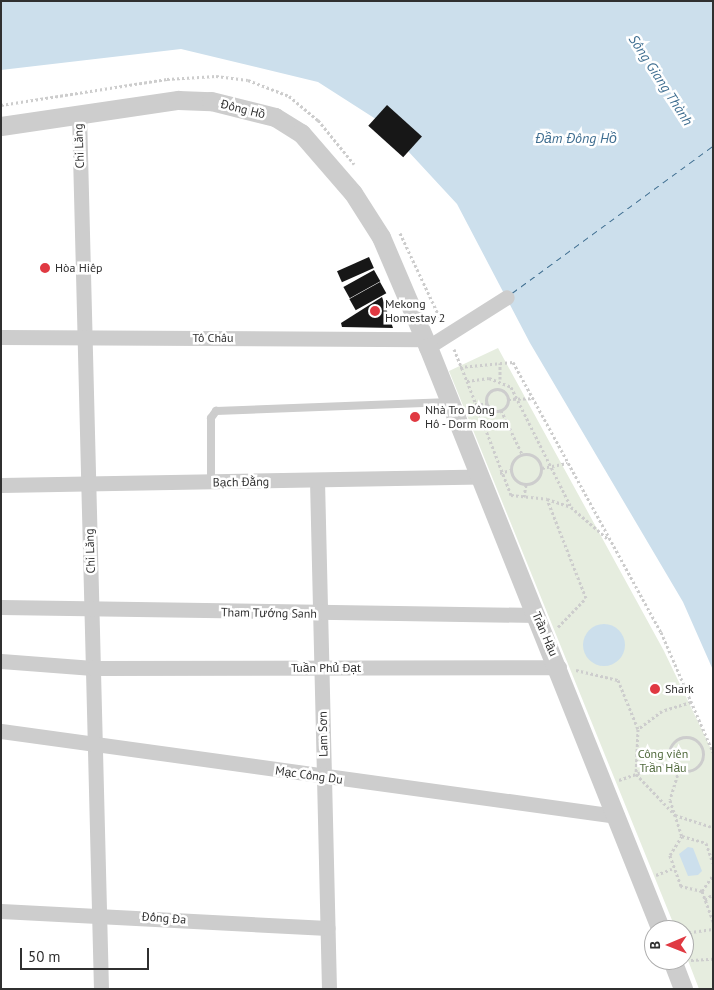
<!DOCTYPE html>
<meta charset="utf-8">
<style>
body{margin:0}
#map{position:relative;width:714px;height:990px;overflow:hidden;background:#fff;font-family:"PT Sans",sans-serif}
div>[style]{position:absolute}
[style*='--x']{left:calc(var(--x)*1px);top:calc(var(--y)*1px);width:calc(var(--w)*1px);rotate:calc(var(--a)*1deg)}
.green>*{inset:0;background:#e6eddf}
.water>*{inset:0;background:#ccdfec}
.round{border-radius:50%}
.ferry>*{height:1px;margin-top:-0.5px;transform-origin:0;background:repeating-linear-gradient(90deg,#406f91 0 6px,transparent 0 11px)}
.building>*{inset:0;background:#171717;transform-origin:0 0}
.path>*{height:3px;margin-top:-1.5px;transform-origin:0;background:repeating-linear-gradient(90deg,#cdcdcd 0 2.5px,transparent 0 5px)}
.path>.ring{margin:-1.5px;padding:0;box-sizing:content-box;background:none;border:3px solid #cdcdcd;border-radius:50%}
.service>*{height:8px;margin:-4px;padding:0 4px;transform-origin:4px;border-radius:4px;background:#cdcdcd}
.minor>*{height:15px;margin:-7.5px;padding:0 7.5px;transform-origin:7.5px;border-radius:7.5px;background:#cdcdcd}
.tertiary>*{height:19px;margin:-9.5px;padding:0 9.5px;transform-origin:9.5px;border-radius:9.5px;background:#cdcdcd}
.dots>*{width:14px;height:14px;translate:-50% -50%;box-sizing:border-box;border:2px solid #fff;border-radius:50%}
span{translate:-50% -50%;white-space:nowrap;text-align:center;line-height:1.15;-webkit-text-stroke:5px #fff;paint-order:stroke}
.street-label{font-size:12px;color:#303030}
.poi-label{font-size:12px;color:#303030}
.left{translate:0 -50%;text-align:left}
.park-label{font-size:12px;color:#526b3e}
.water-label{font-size:14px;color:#406f91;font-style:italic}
.frame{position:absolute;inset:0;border:2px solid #303030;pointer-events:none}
.north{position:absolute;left:644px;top:920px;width:50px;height:50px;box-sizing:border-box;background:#fff;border:1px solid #acacac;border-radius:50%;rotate:269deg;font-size:14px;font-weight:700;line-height:20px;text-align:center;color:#303030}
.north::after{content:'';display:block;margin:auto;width:18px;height:22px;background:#e03942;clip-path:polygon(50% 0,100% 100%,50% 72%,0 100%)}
.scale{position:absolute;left:20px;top:948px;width:129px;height:22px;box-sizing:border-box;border:2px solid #303030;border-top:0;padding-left:6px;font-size:15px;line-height:18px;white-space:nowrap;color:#303030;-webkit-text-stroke:4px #fff;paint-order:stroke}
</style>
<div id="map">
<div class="green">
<div style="clip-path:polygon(498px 348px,664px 651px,713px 753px,713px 989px,699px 989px,684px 950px,684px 930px,676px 930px,449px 371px)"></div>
</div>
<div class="water">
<div style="clip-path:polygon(1px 1px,713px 1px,713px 670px,683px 602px,530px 343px,457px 204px,382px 123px,318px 82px,181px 49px,1px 70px)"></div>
<div class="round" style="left:583px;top:624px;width:42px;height:42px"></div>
<div style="clip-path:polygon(688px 847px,693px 848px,702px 871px,698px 875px,688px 876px,679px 854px)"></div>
</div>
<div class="ferry">
<div style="--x:512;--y:293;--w:249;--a:-36.2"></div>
</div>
<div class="building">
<div style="left:387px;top:105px;width:47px;height:28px;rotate:42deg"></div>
<div style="left:369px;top:257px;width:12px;height:35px;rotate:66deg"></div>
<div style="left:374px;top:270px;width:13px;height:35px;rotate:61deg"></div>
<div style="left:380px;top:282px;width:13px;height:35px;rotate:61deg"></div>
<div style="clip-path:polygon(382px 297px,393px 328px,342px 327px,341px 323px)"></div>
</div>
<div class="path">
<div style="--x:1;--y:105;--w:168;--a:-8.9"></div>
<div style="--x:167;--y:79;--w:49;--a:-3.5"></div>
<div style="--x:216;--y:76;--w:32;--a:7"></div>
<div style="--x:248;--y:80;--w:44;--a:21.3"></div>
<div style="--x:289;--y:96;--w:38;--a:40"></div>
<div style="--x:318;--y:120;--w:57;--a:50.7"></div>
<div style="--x:400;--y:233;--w:96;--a:64.8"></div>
<div style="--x:454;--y:349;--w:35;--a:68"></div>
<div style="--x:460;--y:367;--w:53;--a:-5.4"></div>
<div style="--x:513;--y:362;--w:308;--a:61.3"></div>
<div style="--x:661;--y:632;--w:131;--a:66.6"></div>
<div style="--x:500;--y:379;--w:16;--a:-90"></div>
<div class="ring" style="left:486px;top:389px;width:19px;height:19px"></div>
<div style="--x:508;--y:399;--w:25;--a:-2"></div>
<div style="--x:475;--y:404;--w:12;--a:0"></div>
<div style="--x:501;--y:410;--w:49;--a:64.5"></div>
<div class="ring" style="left:511px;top:454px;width:27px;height:27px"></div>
<div style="--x:542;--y:468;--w:26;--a:-11"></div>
<div style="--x:500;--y:473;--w:11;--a:-15"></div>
<div style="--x:511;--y:495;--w:122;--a:-111.1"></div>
<div style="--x:467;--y:381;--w:22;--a:-8"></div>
<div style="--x:489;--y:378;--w:24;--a:22"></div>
<div style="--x:511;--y:387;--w:134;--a:63.4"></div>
<div style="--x:511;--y:495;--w:36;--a:6"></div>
<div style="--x:524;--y:497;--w:13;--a:-81"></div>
<div style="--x:558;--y:627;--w:40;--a:-46"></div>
<div style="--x:586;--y:598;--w:106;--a:-111.5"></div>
<div style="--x:547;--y:499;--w:25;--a:18"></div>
<div style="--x:571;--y:507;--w:49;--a:40.9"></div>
<div style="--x:576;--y:670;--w:43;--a:13.4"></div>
<div style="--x:618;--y:680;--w:53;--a:67.8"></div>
<div style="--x:691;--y:702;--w:30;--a:163"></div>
<div style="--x:662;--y:711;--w:30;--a:143"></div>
<div style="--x:638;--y:729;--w:45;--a:92.5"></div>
<div style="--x:636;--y:774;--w:57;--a:46.4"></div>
<div style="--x:675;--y:815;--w:40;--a:18"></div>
<div class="ring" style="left:669px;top:737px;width:31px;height:31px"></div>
<div style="--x:679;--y:770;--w:31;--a:107"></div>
<div style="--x:670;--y:800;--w:38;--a:72"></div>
<div style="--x:619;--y:780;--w:54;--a:-19.4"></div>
<div style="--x:656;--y:875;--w:17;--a:-21"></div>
<div style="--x:702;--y:891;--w:22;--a:-167"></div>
<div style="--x:681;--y:886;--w:33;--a:-110"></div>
<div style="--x:670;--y:855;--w:22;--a:-58"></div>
<div style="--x:682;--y:836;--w:25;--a:16"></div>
<div style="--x:706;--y:843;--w:21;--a:71"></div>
<div style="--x:702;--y:891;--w:33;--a:70"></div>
<div style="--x:702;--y:891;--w:19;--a:-55"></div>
<div style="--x:705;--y:900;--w:10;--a:-37"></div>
<div style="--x:684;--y:933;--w:29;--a:-8"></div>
<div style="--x:691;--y:960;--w:22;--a:-3"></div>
</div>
<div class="service">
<div style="--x:211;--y:482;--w:64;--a:-90"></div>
<div style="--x:211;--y:418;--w:9;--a:-54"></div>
<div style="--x:216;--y:411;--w:234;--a:-2.2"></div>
</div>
<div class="minor">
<div style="--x:79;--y:114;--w:875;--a:88.56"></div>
<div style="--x:1;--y:337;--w:423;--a:0.3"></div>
<div style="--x:428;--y:347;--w:93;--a:-32.3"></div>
<div style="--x:317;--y:480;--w:509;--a:88.65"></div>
<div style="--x:1;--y:485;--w:480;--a:-1"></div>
<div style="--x:1;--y:607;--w:536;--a:0.86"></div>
<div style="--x:1;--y:661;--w:92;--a:4.4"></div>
<div style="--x:93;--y:668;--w:466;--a:-0.1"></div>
<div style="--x:1;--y:731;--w:622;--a:7.86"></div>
<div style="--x:1;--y:911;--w:327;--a:3"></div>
</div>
<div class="tertiary">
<div style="--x:1;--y:126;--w:179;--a:-8.4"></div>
<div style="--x:178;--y:100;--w:33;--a:2"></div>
<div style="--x:211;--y:101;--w:66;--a:14"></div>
<div style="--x:275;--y:117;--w:31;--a:32"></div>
<div style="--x:301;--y:133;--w:79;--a:49.1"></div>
<div style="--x:353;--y:193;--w:52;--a:57.5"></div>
<div style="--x:381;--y:237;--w:120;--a:66.9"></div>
<div style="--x:428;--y:347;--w:628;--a:68.22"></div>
<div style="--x:672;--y:960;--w:31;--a:69"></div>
</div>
<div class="dots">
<div style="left:45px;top:268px;background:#e03942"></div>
<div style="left:375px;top:311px;background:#e03942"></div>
<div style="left:415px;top:417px;background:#e03942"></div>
<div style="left:655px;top:689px;background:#e03942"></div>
</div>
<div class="street-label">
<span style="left:243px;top:109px;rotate:14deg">Đông Hồ</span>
<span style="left:79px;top:146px;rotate:-92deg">Chi Lăng</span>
<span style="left:213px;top:338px">Tô Châu</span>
<span style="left:241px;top:482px;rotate:-1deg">Bạch Đằng</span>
<span style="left:90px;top:551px;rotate:-92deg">Chi Lăng</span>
<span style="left:269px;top:613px;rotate:1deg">Tham Tướng Sanh</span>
<span style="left:545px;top:634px;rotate:67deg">Trần Hầu</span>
<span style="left:326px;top:668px">Tuần Phủ Đạt</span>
<span style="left:323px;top:734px;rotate:-91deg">Lam Sơn</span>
<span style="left:309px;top:775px;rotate:8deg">Mạc Công Du</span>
<span style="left:164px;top:918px;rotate:4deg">Đống Đa</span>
</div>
<div class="poi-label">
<span class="left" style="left:55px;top:268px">Hòa Hiêp</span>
<span class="left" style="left:385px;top:311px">Mekong<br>Homestay 2</span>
<span class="left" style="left:425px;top:417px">Nhà Tro Dông<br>Hô - Dorm Room</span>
<span class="left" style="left:665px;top:689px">Shark</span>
</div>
<div class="park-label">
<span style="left:663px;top:761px">Công viên<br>Trần Hầu</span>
</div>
<div class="water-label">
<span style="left:661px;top:80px;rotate:57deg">Sông Giang Thành</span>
<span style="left:576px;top:138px">Đầm Đông Hồ</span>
</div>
<div class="frame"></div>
<div class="north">B</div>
<div class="scale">50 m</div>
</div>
